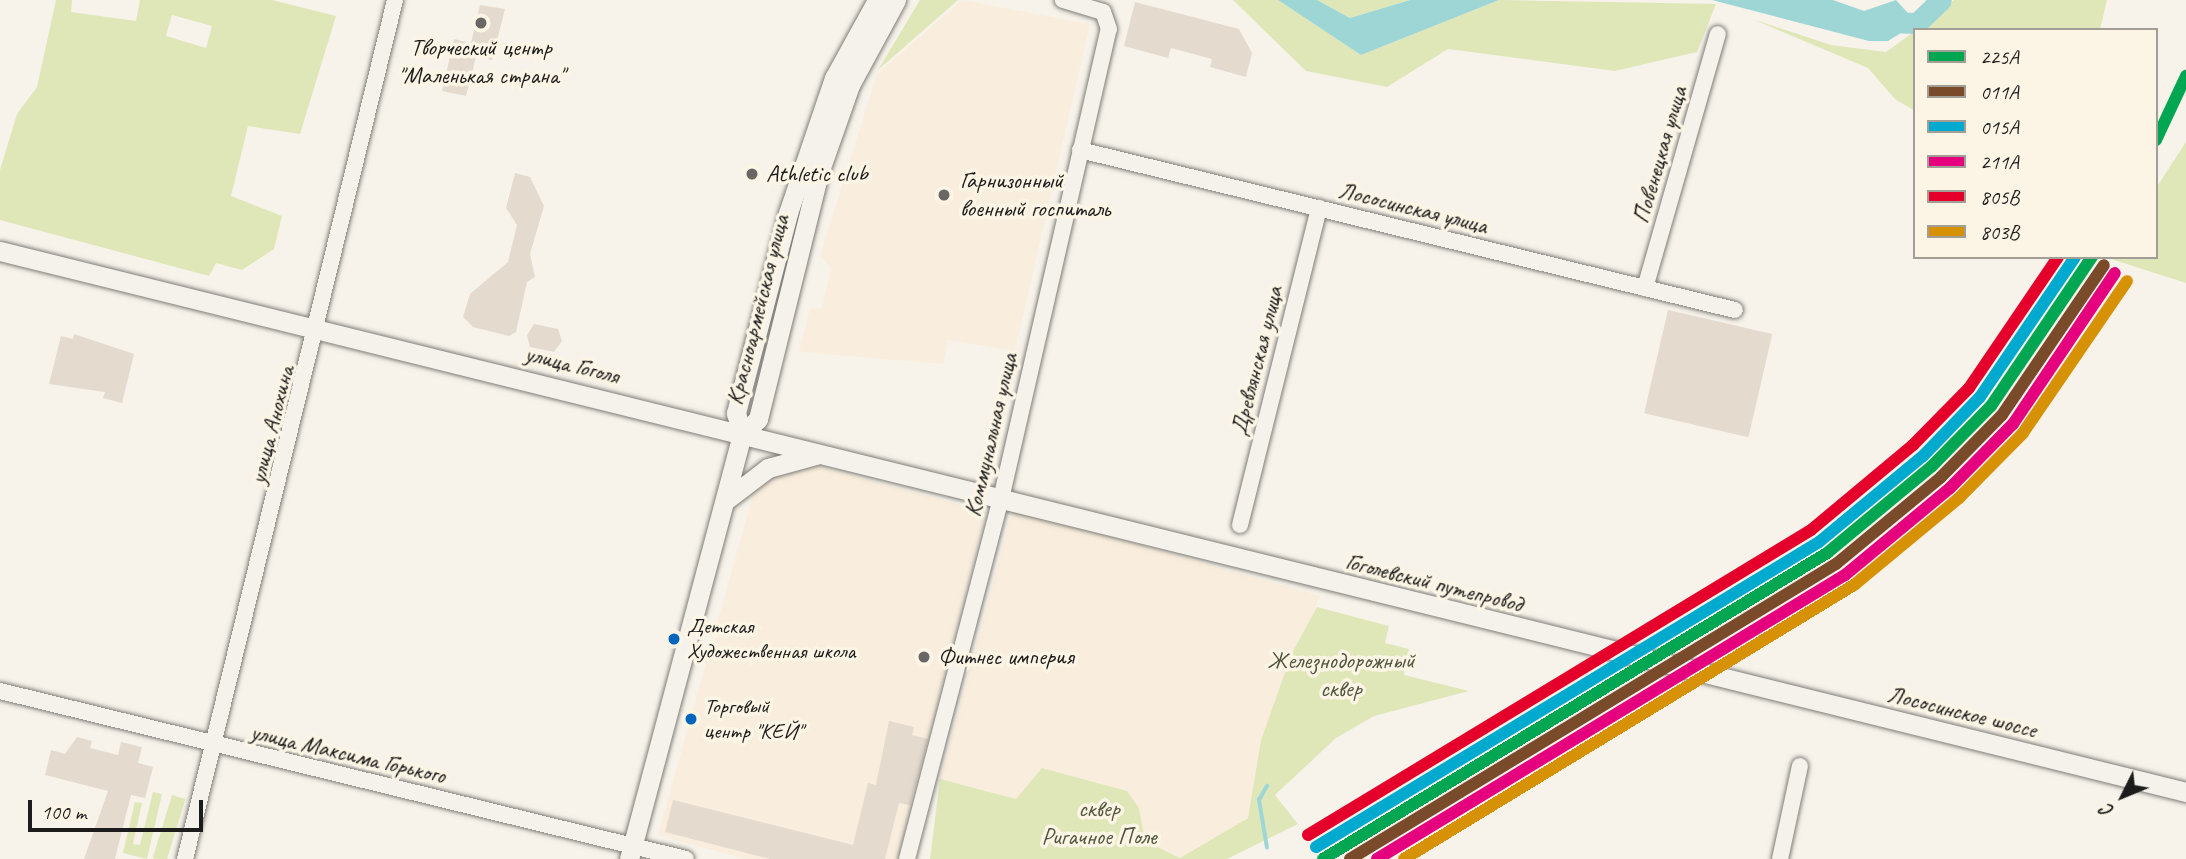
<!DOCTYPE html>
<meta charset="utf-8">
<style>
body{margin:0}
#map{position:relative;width:2186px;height:859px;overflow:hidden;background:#f7f3ea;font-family:Caveat,sans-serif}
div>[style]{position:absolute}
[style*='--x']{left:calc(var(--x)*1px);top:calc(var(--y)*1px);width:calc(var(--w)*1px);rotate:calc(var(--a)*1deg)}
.built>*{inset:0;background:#f9eedd}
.green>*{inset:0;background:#dfe7b9;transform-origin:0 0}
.water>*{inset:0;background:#9ed6d6}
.stream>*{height:3.5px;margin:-1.75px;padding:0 1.75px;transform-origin:1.75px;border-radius:1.75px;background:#9ed6d6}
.river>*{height:21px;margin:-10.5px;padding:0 10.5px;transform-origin:10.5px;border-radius:10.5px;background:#9ed6d6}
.building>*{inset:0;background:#e4dace;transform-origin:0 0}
.roads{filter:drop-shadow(0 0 2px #7f7d79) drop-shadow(0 0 2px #7f7d79)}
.minor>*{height:16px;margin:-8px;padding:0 8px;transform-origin:8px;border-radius:8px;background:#f5f2ec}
.major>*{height:19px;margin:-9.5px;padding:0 9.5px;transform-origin:9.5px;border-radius:9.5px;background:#f5f2ec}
.rail-1>*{height:12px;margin:-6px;padding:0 6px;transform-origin:6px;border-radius:6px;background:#00a651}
.rail-2>*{height:12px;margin:-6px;padding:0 6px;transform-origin:6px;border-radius:6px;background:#7a4b2a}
.rail-3>*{height:12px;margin:-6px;padding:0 6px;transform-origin:6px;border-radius:6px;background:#00a9ce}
.rail-4>*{height:12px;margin:-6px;padding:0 6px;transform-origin:6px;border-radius:6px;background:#e5007d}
.rail-5>*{height:12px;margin:-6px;padding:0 6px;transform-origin:6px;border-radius:6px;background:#e4002b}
.rail-6>*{height:12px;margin:-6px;padding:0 6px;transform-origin:6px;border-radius:6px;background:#d69104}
.dots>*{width:19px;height:19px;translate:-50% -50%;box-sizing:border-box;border:4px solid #fcf5e5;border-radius:50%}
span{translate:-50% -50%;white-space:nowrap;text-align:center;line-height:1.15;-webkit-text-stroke:7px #fcf5e5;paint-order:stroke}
.bus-label{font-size:22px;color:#1c1c1c}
.left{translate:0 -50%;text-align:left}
.poi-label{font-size:24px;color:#1c1c1c}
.street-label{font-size:24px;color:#1c1c1c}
.park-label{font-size:24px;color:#51563f}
.legend{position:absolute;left:1913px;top:28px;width:245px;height:231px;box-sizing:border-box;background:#fcf5e5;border:2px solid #a29e95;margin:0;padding:9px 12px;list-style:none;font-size:21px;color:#1c1c1c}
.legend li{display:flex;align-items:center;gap:14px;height:35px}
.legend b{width:35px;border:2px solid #a29e95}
.north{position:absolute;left:2088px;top:761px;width:70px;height:70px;-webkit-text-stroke:5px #fcf5e5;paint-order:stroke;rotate:227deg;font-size:19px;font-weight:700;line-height:28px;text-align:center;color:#1c1c1c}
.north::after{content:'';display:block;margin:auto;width:24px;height:32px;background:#1c1c1c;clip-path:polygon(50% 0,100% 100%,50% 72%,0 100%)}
.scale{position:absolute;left:28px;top:800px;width:175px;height:32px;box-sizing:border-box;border:4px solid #1c1c1c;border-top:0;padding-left:9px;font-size:21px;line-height:24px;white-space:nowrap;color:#1c1c1c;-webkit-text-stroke:5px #fcf5e5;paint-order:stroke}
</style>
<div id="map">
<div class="built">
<div style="clip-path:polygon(962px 0,1090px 24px,1015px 351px,948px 340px,943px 364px,799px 352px,810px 309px,822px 308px,831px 268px,820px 256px,877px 74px)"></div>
<div style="clip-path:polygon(805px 462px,986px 512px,898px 859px,745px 859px,658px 835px,756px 484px)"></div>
<div style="clip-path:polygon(1013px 509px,1320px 596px,1261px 740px,1248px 818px,1181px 858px,1145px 841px,1139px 808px,1016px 799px,940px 779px)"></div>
</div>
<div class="green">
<div style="clip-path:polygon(evenodd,56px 0,72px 0,71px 12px,136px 21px,140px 0,272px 0,336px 16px,300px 134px,248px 126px,231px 196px,282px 216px,274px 249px,242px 270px,216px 263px,209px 276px,0 220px,0 170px,17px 114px,37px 87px,56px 0,172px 15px,212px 26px,206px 48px,166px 36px,172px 15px)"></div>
<div style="clip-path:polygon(920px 0,958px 0,878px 70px)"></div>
<div style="clip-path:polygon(1233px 0,1278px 0,1361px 55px,1499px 0,1716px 4px,1697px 52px,1615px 71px,1448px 49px,1387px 87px,1306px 71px)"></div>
<div style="clip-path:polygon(1317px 0,1410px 0,1350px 18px)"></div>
<div style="clip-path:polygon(1954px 0,2107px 0,2100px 30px,1916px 30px)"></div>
<div style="clip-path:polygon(1752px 19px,1831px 45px,1886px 52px,1915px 31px,1915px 111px,1895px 99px,1868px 68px)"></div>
<div style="clip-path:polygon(2186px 142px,2186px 283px,2111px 259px,2156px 257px,2156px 188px)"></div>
<div style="clip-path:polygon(1317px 607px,1389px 626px,1385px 643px,1409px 649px,1404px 675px,1469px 691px,1374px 716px,1336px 738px,1275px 795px,1298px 824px,1227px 859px,930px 859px,940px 779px,1016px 799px,1042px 768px,1127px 791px,1139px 808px,1145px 841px,1180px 858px,1248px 818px,1261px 740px,1292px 653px)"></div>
<div style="clip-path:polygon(153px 792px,162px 794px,147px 859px,123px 853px,135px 802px,142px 803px,133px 844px,140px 845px)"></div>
<div style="left:172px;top:795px;width:14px;height:66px;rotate:17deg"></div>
</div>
<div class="water">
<div style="clip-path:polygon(1278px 0,1317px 0,1350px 18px,1410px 0,1499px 0,1361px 55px)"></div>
<div style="clip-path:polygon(1712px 0,1833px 0,1864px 11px,1896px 0,1917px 23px,1888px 41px,1869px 41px)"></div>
</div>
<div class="stream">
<div style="--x:1267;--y:848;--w:49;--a:-99.5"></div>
<div style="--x:1259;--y:800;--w:16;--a:-60"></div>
</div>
<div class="river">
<div style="--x:1889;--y:22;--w:28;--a:2"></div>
<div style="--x:1917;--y:23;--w:33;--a:-44"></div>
</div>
<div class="building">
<div style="clip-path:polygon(1135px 2px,1239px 29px,1252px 53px,1246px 77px,1210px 67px,1212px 59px,1171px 48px,1168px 58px,1124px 46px)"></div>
<div style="clip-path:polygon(480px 5px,505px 9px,492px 60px,476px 57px,466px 96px,442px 91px,454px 39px,471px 43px)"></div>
<div style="clip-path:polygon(515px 173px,530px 177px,544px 206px,530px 254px,535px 277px,527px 282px,516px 332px,509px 336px,473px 327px,463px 317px,470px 294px,508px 262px,517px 225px,506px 208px)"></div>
<div style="left:1668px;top:310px;width:107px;height:106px;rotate:13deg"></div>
<div style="clip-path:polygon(534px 324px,558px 329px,562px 341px,554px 352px,530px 347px,527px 335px)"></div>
<div style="clip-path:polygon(74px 334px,134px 354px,122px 403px,103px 398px,105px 392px,49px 384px,61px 336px,73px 339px)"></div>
<div style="clip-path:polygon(889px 721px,914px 727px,912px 735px,928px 739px,910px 805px,899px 803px,885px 859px,770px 859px,665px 832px,673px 800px,853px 845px,868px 783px,876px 785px)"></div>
<div style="clip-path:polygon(77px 737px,92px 741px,90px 748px,118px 755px,121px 742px,142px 747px,138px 763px,153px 767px,145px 798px,131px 795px,115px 859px,84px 859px,108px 791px,45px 775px,51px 750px,65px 754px)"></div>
</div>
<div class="roads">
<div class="minor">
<div style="--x:1080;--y:150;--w:674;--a:13.73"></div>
<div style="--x:1645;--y:288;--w:264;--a:-74"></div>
<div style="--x:1240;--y:525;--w:327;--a:-76"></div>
<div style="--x:0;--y:691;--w:706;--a:13.76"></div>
<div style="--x:185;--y:859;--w:884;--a:-76.26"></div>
<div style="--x:907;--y:859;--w:372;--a:-75.4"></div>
<div style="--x:1001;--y:499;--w:482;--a:-77.1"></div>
<div style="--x:1109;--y:29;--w:18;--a:-109"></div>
<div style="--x:1103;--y:12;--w:42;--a:-163.3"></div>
<div style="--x:1780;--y:859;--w:95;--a:-77.9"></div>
</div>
<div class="major">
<div style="--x:0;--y:251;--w:2252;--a:13.9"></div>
<div style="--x:742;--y:434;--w:22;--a:-43"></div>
<div style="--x:758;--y:419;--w:253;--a:-76.1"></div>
<div style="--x:819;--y:173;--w:93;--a:-70.6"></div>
<div style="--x:850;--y:85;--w:97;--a:-61.6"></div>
<div style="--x:726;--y:500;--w:53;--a:-37.3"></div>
<div style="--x:768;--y:468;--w:50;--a:-15.2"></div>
<div style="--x:629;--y:859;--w:440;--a:-75.1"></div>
<div style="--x:742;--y:434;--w:22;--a:-106"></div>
<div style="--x:736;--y:413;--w:207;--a:-75.4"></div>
<div style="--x:788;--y:213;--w:143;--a:-71.2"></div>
<div style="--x:834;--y:78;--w:89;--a:-61.1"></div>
</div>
</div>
<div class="rail-1">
<div style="--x:2156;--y:140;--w:71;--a:-64.9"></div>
<div style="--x:1323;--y:859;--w:590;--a:-31.26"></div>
<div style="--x:1827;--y:553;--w:136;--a:-39.6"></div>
<div style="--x:1932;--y:466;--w:84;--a:-45.5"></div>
<div style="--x:1991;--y:406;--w:180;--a:-55.9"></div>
</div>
<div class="rail-2">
<div style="--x:1350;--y:859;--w:569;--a:-31.26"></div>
<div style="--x:1836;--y:564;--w:136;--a:-39.6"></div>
<div style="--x:1941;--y:477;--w:87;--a:-45.5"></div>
<div style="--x:2002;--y:415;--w:181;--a:-55.8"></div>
</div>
<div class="rail-3">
<div style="--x:1316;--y:847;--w:588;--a:-31.23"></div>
<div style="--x:1819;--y:542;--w:135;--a:-39.6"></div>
<div style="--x:1923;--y:456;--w:82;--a:-46"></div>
<div style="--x:1980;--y:397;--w:169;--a:-55.8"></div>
</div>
<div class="rail-4">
<div style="--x:1377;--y:859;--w:547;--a:-31.25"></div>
<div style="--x:1845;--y:575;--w:136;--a:-39.6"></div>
<div style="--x:1950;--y:488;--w:90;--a:-45.5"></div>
<div style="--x:2013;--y:424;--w:182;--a:-56"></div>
</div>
<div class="rail-5">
<div style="--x:1308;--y:835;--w:588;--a:-31.23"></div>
<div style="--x:1811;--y:530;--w:133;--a:-39.8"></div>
<div style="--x:1913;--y:445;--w:80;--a:-45.5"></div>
<div style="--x:1969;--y:388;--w:158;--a:-55.8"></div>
</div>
<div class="rail-6">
<div style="--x:1404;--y:859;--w:527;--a:-31.34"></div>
<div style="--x:1854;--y:585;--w:136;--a:-39.6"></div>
<div style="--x:1959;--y:498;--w:91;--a:-45.4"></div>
<div style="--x:2023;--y:433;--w:184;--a:-55.6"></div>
</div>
<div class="dots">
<div style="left:481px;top:23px;background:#696764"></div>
<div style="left:752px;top:174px;background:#696764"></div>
<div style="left:944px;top:195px;background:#696764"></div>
<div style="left:674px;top:639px;background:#0065bd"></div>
<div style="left:924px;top:657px;background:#696764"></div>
<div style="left:691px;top:719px;background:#0065bd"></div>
</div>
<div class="bus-label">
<span class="left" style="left:687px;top:639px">Детская<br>Художественная школа</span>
<span class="left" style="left:704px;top:719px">Торговый<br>центр "КЕЙ"</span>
</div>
<div class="poi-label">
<span style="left:481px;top:62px">Творческий центр<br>"Маленькая страна"</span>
<span class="left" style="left:766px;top:174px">Athletic club</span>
<span class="left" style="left:960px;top:195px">Гарнизонный<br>военный госпиталь</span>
<span class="left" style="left:938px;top:657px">Фитнес империя</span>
</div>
<div class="street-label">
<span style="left:1660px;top:155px;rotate:-74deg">Повенецкая улица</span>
<span style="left:1413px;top:208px;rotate:14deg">Лососинская улица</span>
<span style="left:758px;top:310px;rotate:-76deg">Красноармейская улица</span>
<span style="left:1257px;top:361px;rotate:-76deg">Древлянская улица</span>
<span style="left:572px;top:365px;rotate:14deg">улица Гоголя</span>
<span style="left:272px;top:425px;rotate:-76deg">улица Анохина</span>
<span style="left:991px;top:435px;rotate:-77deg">Коммунальная улица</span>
<span style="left:1434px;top:583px;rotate:14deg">Гоголевский путепровод</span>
<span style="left:1962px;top:712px;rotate:14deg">Лососинское шоссе</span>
<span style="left:348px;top:754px;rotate:13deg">улица Максима Горького</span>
</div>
<div class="park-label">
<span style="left:1341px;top:675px">Железнодорожный<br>сквер</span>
<span style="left:1099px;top:823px">сквер<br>Ригачное Поле</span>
</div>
<ul class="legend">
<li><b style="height:9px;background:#00a651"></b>225А</li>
<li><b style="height:9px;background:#7a4b2a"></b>011А</li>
<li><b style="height:9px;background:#00a9ce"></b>015А</li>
<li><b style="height:9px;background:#e5007d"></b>211А</li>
<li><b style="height:9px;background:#e4002b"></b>805В</li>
<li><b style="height:9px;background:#d69104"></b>803В</li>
</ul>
<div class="north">С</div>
<div class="scale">100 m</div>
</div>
